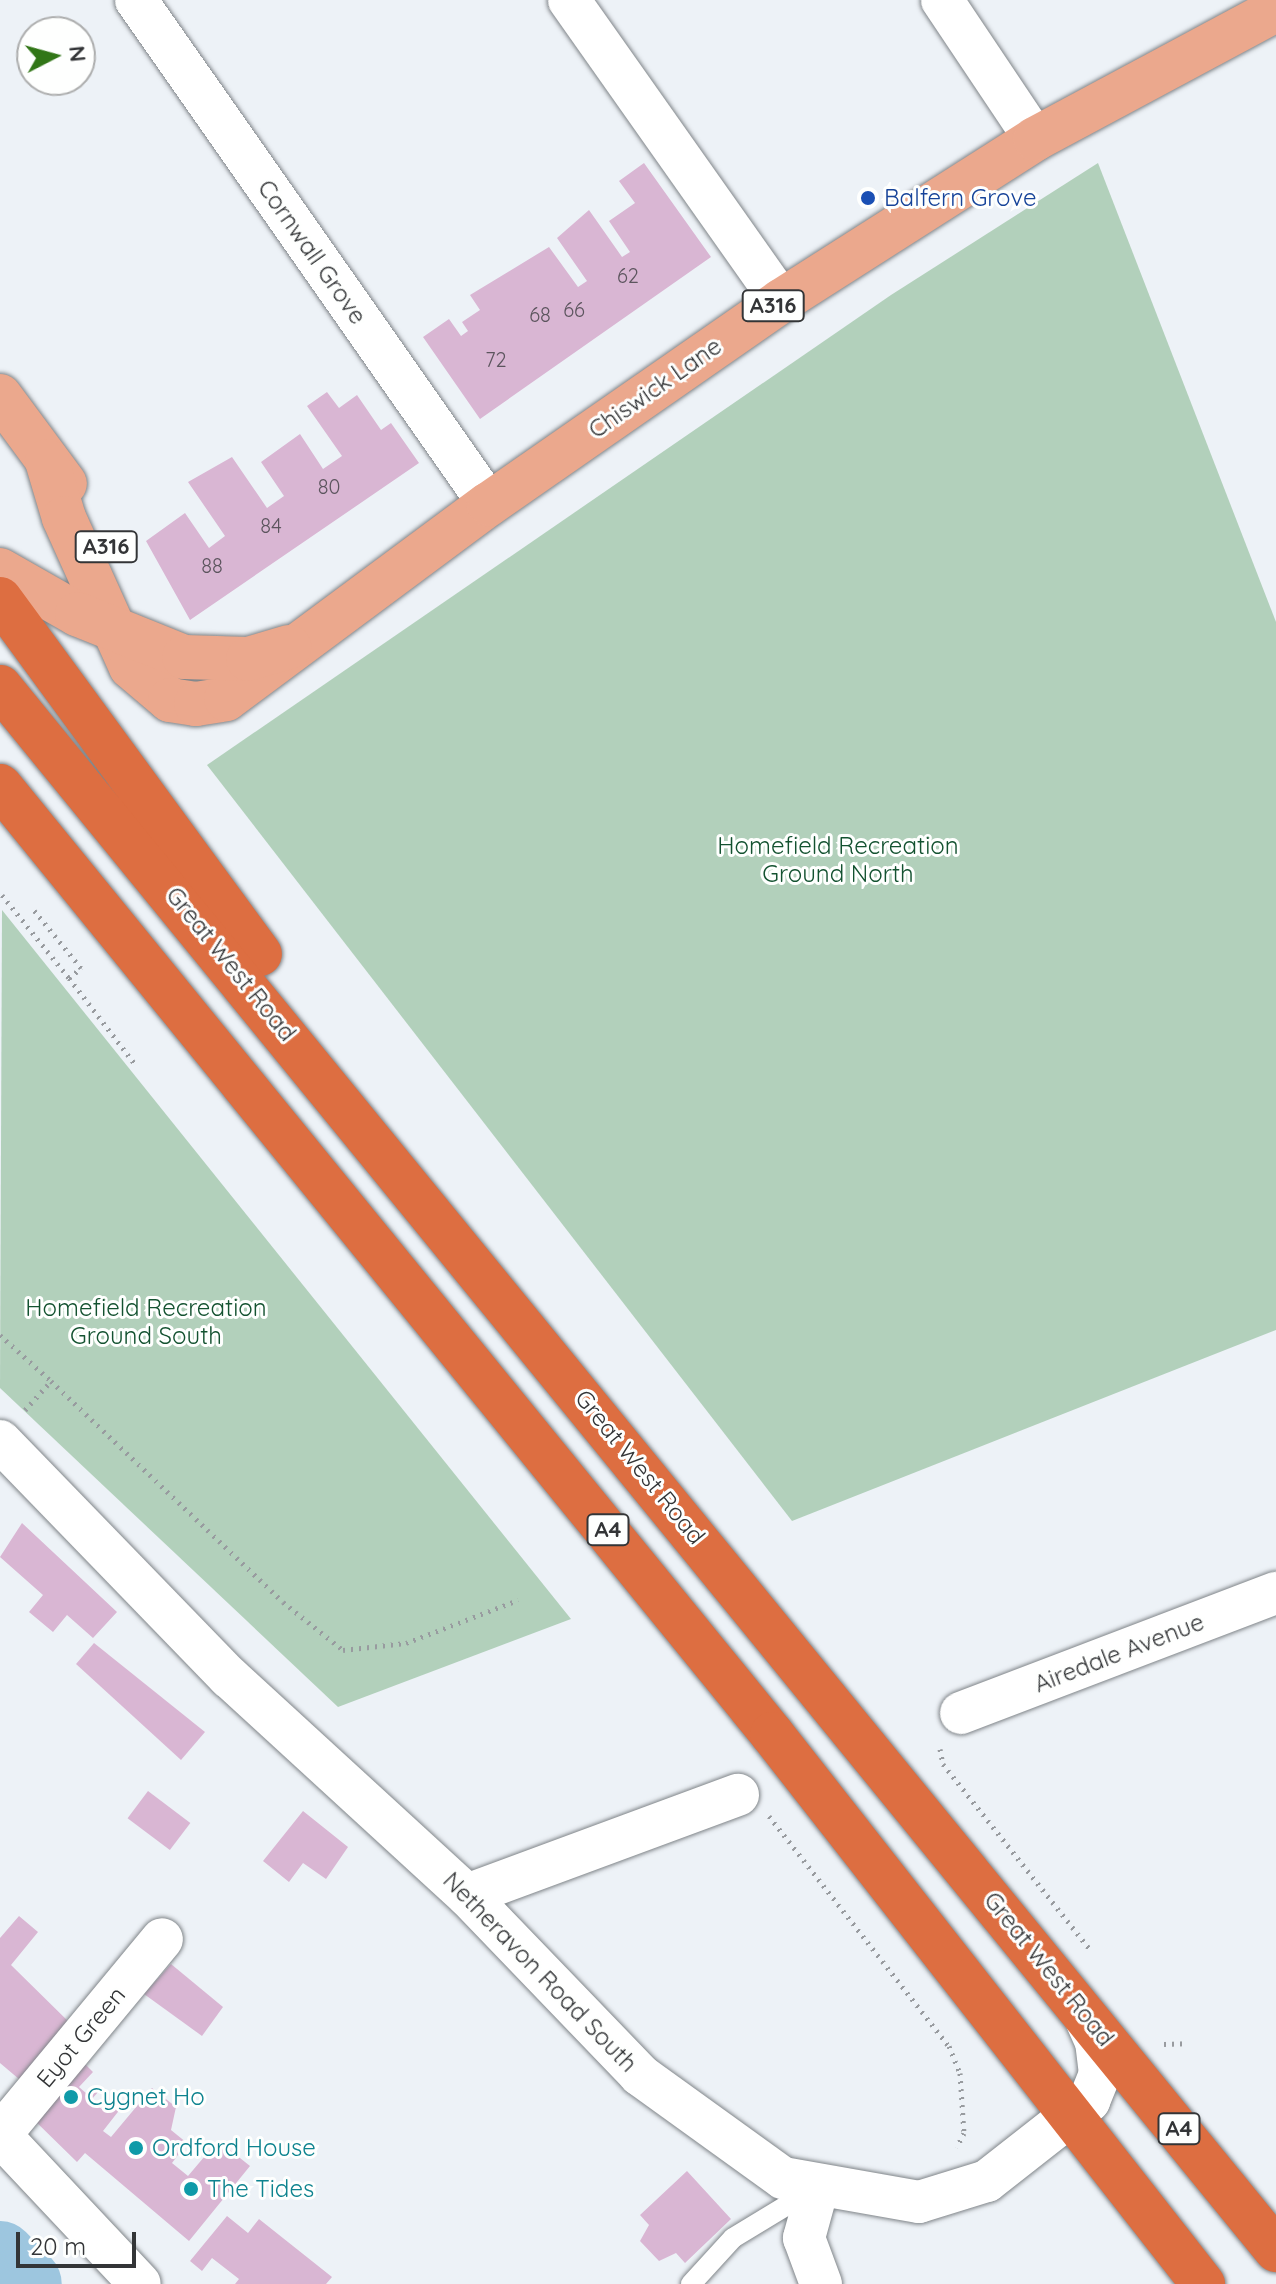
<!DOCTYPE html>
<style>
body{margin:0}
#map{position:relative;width:1276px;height:2284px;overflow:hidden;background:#edf2f7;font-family:Quicksand,sans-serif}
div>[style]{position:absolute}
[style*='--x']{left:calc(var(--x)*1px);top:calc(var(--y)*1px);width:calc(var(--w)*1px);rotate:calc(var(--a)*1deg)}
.green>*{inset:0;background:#b2d0bb}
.river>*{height:72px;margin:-36px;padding:0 36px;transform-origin:36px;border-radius:36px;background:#9dc6df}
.building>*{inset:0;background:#d9b6d3;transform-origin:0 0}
.path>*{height:5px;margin-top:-2.5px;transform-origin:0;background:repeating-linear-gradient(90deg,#989b9f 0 2px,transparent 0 8px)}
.roads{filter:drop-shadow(0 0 2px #808589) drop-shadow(0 0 2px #808589)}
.lane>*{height:20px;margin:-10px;padding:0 10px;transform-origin:10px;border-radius:10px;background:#fff}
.street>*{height:42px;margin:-21px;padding:0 21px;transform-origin:21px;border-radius:21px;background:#fff}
.primary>*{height:44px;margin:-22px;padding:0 22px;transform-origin:22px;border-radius:22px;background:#eba88d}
.highway>*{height:44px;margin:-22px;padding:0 22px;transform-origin:22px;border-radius:22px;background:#dd6e41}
.dots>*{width:22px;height:22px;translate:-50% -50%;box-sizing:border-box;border:4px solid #fefffe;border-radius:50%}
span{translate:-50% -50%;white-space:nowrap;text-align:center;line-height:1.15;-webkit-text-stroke:6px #fefffe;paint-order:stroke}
.number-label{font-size:20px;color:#5c555e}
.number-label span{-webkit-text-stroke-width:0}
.shield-label span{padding:2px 6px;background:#fefffe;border:2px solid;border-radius:6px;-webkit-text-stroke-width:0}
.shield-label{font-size:22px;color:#333537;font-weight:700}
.transit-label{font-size:24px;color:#164399}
.left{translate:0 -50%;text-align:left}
.street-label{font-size:24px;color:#333537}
.park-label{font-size:24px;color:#135230}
.culture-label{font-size:24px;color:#0d838f}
.north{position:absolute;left:16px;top:16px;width:80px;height:80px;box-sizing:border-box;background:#fefffe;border:2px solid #adaeae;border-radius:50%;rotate:84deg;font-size:22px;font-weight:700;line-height:32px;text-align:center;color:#333537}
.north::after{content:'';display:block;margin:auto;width:28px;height:36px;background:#317617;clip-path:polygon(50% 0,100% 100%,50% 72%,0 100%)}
.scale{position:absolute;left:16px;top:2232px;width:120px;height:36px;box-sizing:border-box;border:4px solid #333537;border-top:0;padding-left:10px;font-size:24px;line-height:28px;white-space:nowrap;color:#333537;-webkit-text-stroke:6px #fefffe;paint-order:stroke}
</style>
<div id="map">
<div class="green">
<div style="clip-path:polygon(1098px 163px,1276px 622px,1276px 1330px,792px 1521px,207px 765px,891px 295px)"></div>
<div style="clip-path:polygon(2px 910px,571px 1619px,338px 1707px,0 1388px)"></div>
</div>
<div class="river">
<div style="--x:0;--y:2257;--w:37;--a:46"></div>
</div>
<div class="building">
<div style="clip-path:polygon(644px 163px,711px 257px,480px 419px,423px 337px,449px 319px,461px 336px,468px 331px,462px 322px,480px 310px,470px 295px,549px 247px,578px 287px,587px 281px,557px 238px,589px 210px,622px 257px,630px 252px,609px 221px,635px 203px,619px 181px)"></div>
<div style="clip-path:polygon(327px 392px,339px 408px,357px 395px,381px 430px,391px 423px,419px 463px,190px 620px,146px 541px,185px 513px,209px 548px,225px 536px,188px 482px,232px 457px,267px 508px,284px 496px,261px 462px,300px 434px,323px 469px,342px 456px,307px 406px)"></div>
<div style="clip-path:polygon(22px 1523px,117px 1612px,93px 1638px,67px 1615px,53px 1632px,29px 1612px,43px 1595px,0 1557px)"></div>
<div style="clip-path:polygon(94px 1643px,205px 1732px,181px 1760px,76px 1664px)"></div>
<div style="left:148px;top:1791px;width:53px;height:34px;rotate:37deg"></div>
<div style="clip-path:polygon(303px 1811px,348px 1847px,326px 1879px,303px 1863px,289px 1882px,263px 1861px)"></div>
<div style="clip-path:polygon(19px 1916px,38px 1932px,11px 1965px,73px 2026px,26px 2085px,0 2063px,0 1938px)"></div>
<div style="clip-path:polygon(171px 1964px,223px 2007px,202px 2036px,144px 1994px)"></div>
<div style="clip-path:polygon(82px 2061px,93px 2072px,79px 2087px,87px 2094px,94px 2087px,99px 2091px,91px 2100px,103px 2110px,114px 2100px,121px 2108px,103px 2131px,111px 2137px,152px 2088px,176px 2107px,171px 2130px,187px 2143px,172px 2163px,188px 2176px,210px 2150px,217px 2157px,225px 2146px,250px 2166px,189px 2241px,85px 2153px,77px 2162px,30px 2116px)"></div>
<div style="clip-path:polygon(687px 2171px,731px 2219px,685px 2263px,676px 2253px,659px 2261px,640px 2241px,649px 2225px,640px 2215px)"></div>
<div style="clip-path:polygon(227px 2216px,248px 2233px,259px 2219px,332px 2277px,326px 2284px,235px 2284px,239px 2279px,212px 2258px,202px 2271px,190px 2261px)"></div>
</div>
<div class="path">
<div style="--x:2;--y:895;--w:107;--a:51.1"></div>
<div style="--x:69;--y:978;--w:16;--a:-40"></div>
<div style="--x:81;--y:968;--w:76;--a:-129.1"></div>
<div style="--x:69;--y:978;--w:108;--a:52.5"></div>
<div style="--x:0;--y:1335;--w:69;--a:42"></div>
<div style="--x:25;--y:1410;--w:39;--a:-48"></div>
<div style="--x:51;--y:1381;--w:320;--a:43.6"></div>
<div style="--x:283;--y:1602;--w:77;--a:38.7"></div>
<div style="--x:343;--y:1650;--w:63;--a:-6.3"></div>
<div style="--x:406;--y:1643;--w:120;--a:-21"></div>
<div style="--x:940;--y:1749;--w:15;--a:79"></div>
<div style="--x:943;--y:1764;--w:235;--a:51.6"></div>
<div style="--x:769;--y:1816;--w:292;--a:52"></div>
<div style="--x:949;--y:2046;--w:29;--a:68"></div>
<div style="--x:960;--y:2073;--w:60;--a:86.2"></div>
<div style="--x:964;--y:2133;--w:16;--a:117"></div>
<div style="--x:1164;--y:2044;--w:23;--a:-2"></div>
</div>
<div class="roads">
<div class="lane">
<div style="--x:691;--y:2284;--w:62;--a:-47.6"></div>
<div style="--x:733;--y:2238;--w:95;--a:-31.2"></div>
</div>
<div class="street">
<div style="--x:136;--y:0;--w:615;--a:54.99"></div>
<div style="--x:569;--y:0;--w:368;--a:54.8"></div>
<div style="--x:942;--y:0;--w:167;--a:56.2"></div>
<div style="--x:0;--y:1441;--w:329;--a:45.9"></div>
<div style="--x:229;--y:1677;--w:323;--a:42.5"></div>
<div style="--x:467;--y:1895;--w:250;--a:46.1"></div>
<div style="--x:640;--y:2075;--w:176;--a:35.8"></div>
<div style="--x:783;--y:2178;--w:138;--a:10"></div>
<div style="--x:919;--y:2202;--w:71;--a:-17.2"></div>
<div style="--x:987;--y:2181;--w:130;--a:-38.1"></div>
<div style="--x:1089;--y:2101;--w:29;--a:-68"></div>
<div style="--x:1100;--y:2074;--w:32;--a:-97"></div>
<div style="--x:1096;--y:2042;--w:32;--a:-114"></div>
<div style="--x:961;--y:1713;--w:337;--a:-20.9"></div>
<div style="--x:467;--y:1895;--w:289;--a:-20.3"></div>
<div style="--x:0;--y:2135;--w:254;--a:-50.4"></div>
<div style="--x:0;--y:2135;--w:204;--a:46.8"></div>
<div style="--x:818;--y:2187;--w:53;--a:105.4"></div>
<div style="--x:804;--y:2238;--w:49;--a:69.7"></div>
</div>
<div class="primary">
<div style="--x:0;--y:396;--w:109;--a:53.5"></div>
<div style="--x:47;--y:461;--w:59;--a:73.4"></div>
<div style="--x:64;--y:518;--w:163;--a:65.8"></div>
<div style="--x:131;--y:667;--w:51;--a:40.2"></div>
<div style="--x:170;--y:700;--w:26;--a:9"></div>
<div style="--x:196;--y:704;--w:30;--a:-9"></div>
<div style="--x:226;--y:699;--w:327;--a:-36.6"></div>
<div style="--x:489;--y:504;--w:356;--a:-34.8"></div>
<div style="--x:781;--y:301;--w:301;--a:-32.5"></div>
<div style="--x:1035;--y:139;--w:273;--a:-28.2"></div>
<div style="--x:0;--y:570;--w:89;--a:29.7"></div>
<div style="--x:77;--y:614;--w:115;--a:21.9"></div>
<div style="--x:184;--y:657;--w:64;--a:1.8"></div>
<div style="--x:248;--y:659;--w:43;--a:-16.3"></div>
</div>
<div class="highway">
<div style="--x:0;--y:599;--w:440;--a:53.8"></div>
<div style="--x:0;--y:687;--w:2018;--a:50.77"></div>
<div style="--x:0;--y:786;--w:1223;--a:50.84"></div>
<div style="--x:772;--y:1734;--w:699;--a:51.92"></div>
</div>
</div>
<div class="dots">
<div style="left:868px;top:198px;background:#1a4fb4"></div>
<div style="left:71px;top:2097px;background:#0f9aa8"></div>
<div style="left:136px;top:2148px;background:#0f9aa8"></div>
<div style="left:191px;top:2189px;background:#0f9aa8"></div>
</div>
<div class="number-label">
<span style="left:628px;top:275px">62</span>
<span style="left:574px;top:309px">66</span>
<span style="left:540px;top:314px">68</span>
<span style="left:496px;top:359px">72</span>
<span style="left:329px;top:486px">80</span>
<span style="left:271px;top:525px">84</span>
<span style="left:212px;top:565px">88</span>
</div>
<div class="shield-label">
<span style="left:773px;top:306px">A316</span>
<span style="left:106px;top:547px">A316</span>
<span style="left:608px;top:1530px">A4</span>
<span style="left:1179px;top:2129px">A4</span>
</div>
<div class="transit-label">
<span class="left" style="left:884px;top:198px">Balfern Grove</span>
</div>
<div class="street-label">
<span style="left:312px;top:252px;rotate:55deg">Cornwall Grove</span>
<span style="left:655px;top:388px;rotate:-35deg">Chiswick Lane</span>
<span style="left:231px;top:964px;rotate:51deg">Great West Road</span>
<span style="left:640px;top:1467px;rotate:51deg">Great West Road</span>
<span style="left:1119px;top:1653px;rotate:-21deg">Airedale Avenue</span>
<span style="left:1049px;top:1969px;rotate:51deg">Great West Road</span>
<span style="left:540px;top:1972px;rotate:46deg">Netheravon Road South</span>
<span style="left:81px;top:2037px;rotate:-50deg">Eyot Green</span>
</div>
<div class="park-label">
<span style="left:838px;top:860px">Homefield Recreation<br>Ground North</span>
<span style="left:146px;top:1322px">Homefield Recreation<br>Ground South</span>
</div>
<div class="culture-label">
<span class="left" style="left:87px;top:2097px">Cygnet Ho</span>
<span class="left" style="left:152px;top:2148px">Ordford House</span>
<span class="left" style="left:207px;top:2189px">The Tides</span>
</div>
<div class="north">N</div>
<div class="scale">20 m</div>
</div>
